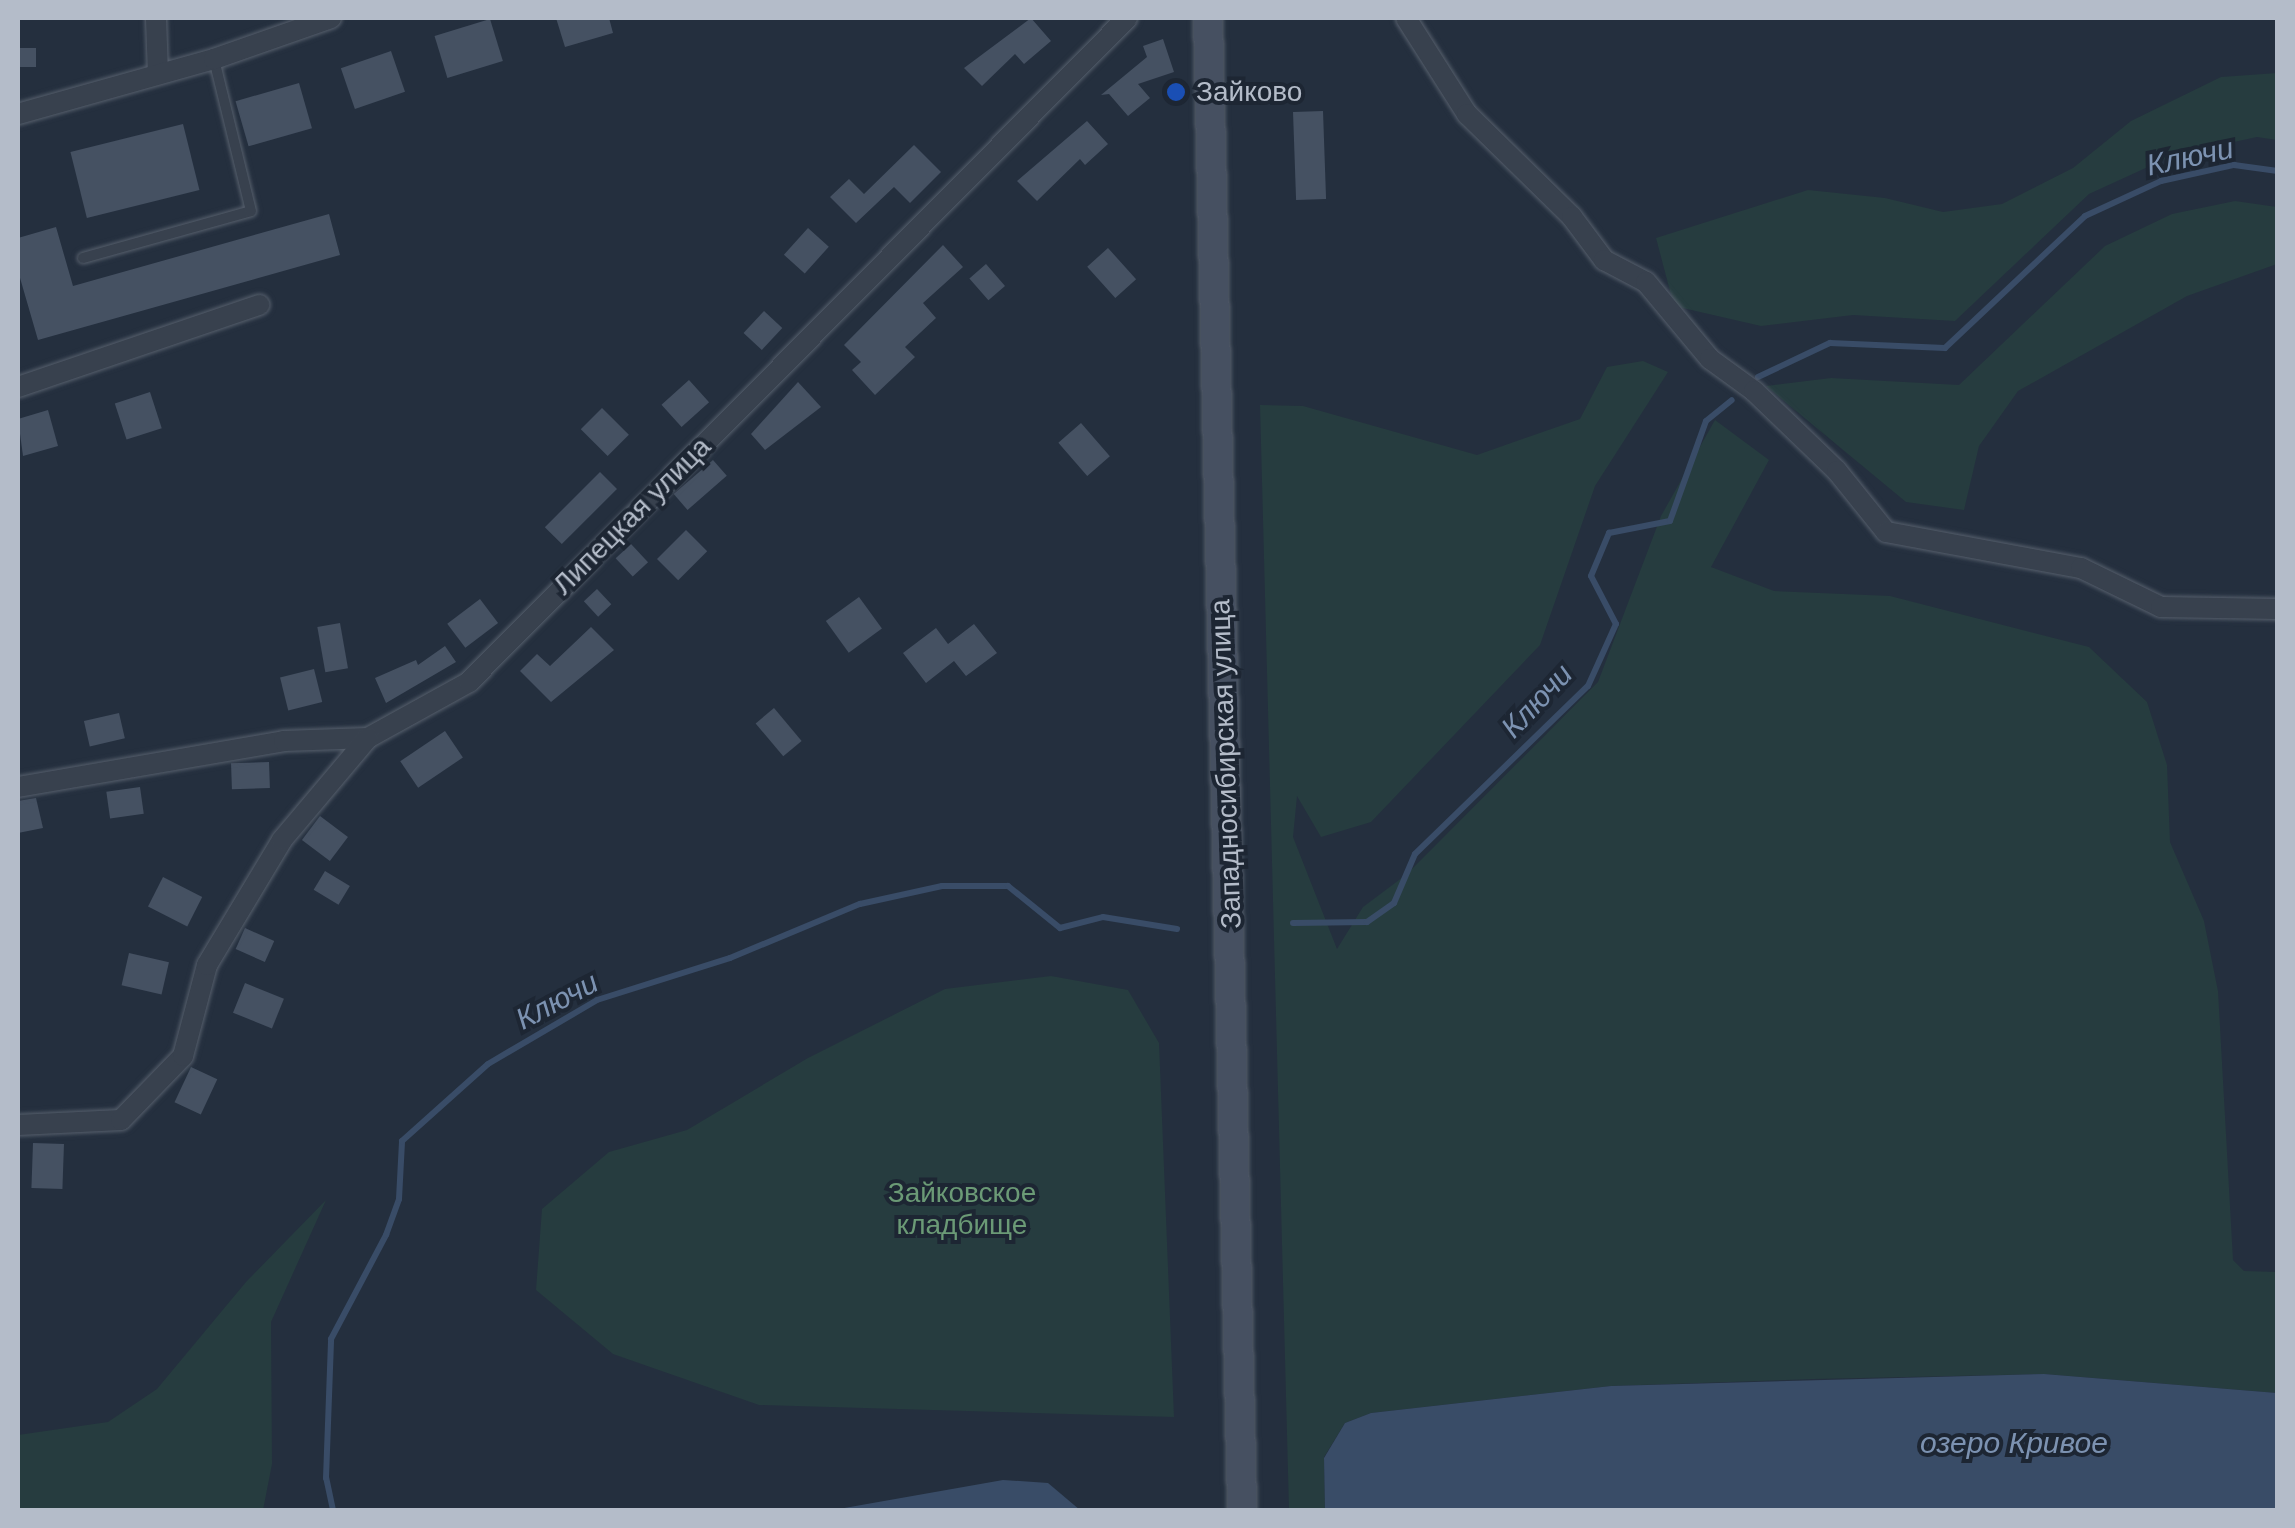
<!DOCTYPE html>
<meta charset="utf-8">
<style>
body{margin:0}
#map{position:relative;width:2295px;height:1528px;overflow:hidden;background:#242f3e;font-family:Helvetica,sans-serif}
div>[style]{position:absolute}
[style*='--x']{left:calc(var(--x)*1px);top:calc(var(--y)*1px);width:calc(var(--w)*1px);rotate:calc(var(--a)*1deg)}
.green>*{inset:0;background:#263c3f}
.water>*{inset:0;background:#394c67}
.stream>*{height:6px;margin:-3px;padding:0 3px;transform-origin:3px;border-radius:3px;background:#394c67}
.building>*{inset:0;background:#455162;transform-origin:0 0}
.roads{filter:drop-shadow(0 0 2px #565f6c) drop-shadow(0 0 2px #565f6c)}
.lane>*{height:10px;margin:-5px;padding:0 5px;transform-origin:5px;border-radius:5px;background:#38414e}
.street>*{height:20px;margin:-10px;padding:0 10px;transform-origin:10px;border-radius:10px;background:#38414e}
.secondary>*{height:28px;margin:-14px;padding:0 14px;transform-origin:14px;border-radius:14px;background:#465061}
.dots>*{width:28px;height:28px;translate:-50% -50%;box-sizing:border-box;border:5px solid #1d2633;border-radius:50%}
span{translate:-50% -50%;white-space:nowrap;text-align:center;line-height:1.15;-webkit-text-stroke:8px #1d2633;paint-order:stroke}
.poi-label{font-size:28px;color:#b4bcc9}
.left{translate:0 -50%;text-align:left}
.street-label{font-size:28px;color:#b4bcc9}
.park-label{font-size:28px;color:#6b9a76}
.water-label{font-size:30px;color:#7c92b1;font-style:italic}
.frame{position:absolute;inset:0;border:20px solid #b4bcc9;pointer-events:none}
</style>
<div id="map">
<div class="green">
<div style="clip-path:polygon(2277px 73px,2277px 140px,2257px 137px,2174px 155px,2089px 194px,1955px 321px,1853px 315px,1761px 326px,1674px 306px,1656px 238px,1808px 190px,1885px 198px,1943px 212px,2002px 204px,2073px 168px,2131px 121px,2221px 77px)"></div>
<div style="clip-path:polygon(2235px 201px,2277px 207px,2277px 264px,2187px 296px,2018px 391px,1979px 446px,1964px 510px,1906px 502px,1766px 386px,1831px 378px,1959px 385px,2105px 246px,2172px 214px)"></div>
<div style="clip-path:polygon(1643px 361px,1668px 372px,1595px 486px,1540px 645px,1371px 822px,1321px 837px,1297px 796px,1293px 837px,1337px 949px,1363px 907px,1407px 874px,1598px 682px,1661px 516px,1715px 420px,1769px 460px,1711px 567px,1774px 591px,1890px 596px,2089px 647px,2147px 702px,2167px 765px,2170px 842px,2204px 921px,2218px 991px,2233px 1260px,2244px 1271px,2277px 1272px,2277px 1393px,2044px 1374px,1814px 1379px,1611px 1386px,1371px 1413px,1345px 1423px,1324px 1457px,1325px 1510px,1289px 1510px,1260px 405px,1303px 406px,1477px 455px,1580px 419px,1607px 367px)"></div>
<div style="clip-path:polygon(1051px 976px,1128px 990px,1159px 1043px,1174px 1417px,759px 1405px,613px 1354px,536px 1290px,542px 1209px,609px 1152px,687px 1130px,808px 1058px,945px 989px)"></div>
<div style="clip-path:polygon(326px 1200px,271px 1322px,272px 1464px,263px 1510px,18px 1510px,18px 1435px,108px 1422px,157px 1389px,246px 1282px)"></div>
</div>
<div class="water">
<div style="clip-path:polygon(2044px 1374px,2277px 1393px,2277px 1510px,1325px 1510px,1324px 1458px,1345px 1423px,1371px 1413px,1611px 1386px)"></div>
<div style="clip-path:polygon(1003px 1480px,1048px 1483px,1080px 1510px,833px 1510px)"></div>
</div>
<div class="stream">
<div style="--x:1758;--y:377;--w:80;--a:-25.3"></div>
<div style="--x:1830;--y:343;--w:115;--a:2.5"></div>
<div style="--x:1945;--y:348;--w:192;--a:-43.3"></div>
<div style="--x:2085;--y:216;--w:84;--a:-24.7"></div>
<div style="--x:2161;--y:181;--w:75;--a:-12.4"></div>
<div style="--x:2234;--y:165;--w:44;--a:7.8"></div>
<div style="--x:1293;--y:923;--w:74;--a:-0.8"></div>
<div style="--x:1367;--y:922;--w:33;--a:-35"></div>
<div style="--x:1394;--y:903;--w:53;--a:-66.8"></div>
<div style="--x:1415;--y:854;--w:241;--a:-44.2"></div>
<div style="--x:1588;--y:686;--w:68;--a:-65.7"></div>
<div style="--x:1616;--y:624;--w:54;--a:-117.5"></div>
<div style="--x:1591;--y:576;--w:47;--a:-67.3"></div>
<div style="--x:1609;--y:533;--w:62;--a:-11.1"></div>
<div style="--x:1670;--y:521;--w:106;--a:-70.2"></div>
<div style="--x:1706;--y:421;--w:33;--a:-39"></div>
<div style="--x:333;--y:1510;--w:33;--a:-102"></div>
<div style="--x:326;--y:1478;--w:139;--a:-87.9"></div>
<div style="--x:331;--y:1339;--w:118;--a:-62.1"></div>
<div style="--x:386;--y:1235;--w:38;--a:-70"></div>
<div style="--x:399;--y:1199;--w:58;--a:-87"></div>
<div style="--x:402;--y:1141;--w:115;--a:-41.8"></div>
<div style="--x:488;--y:1064;--w:126;--a:-30.4"></div>
<div style="--x:597;--y:1000;--w:139;--a:-17.5"></div>
<div style="--x:730;--y:958;--w:141;--a:-22.6"></div>
<div style="--x:860;--y:904;--w:84;--a:-12.4"></div>
<div style="--x:942;--y:886;--w:66;--a:0"></div>
<div style="--x:1008;--y:886;--w:67;--a:38.9"></div>
<div style="--x:1060;--y:928;--w:44;--a:-14.3"></div>
<div style="--x:1103;--y:917;--w:75;--a:9.2"></div>
</div>
<div class="building">
<div style="clip-path:polygon(556px 18px,609px 18px,613px 33px,565px 47px)"></div>
<div style="clip-path:polygon(1031px 18px,1051px 41px,1024px 64px,1015px 54px,982px 86px,964px 68px)"></div>
<div style="left:490px;top:19px;width:44px;height:58px;rotate:73deg"></div>
<div style="clip-path:polygon(1163px 39px,1174px 72px,1138px 84px,1150px 98px,1128px 116px,1109px 94px,1101px 95px,1147px 57px,1143px 46px)"></div>
<div style="left:18px;top:48px;width:18px;height:19px"></div>
<div style="left:391px;top:51px;width:43px;height:53px;rotate:71deg"></div>
<div style="left:299px;top:83px;width:47px;height:66px;rotate:74deg"></div>
<div style="left:1323px;top:111px;width:88px;height:30px;rotate:88deg"></div>
<div style="clip-path:polygon(1087px 121px,1108px 144px,1085px 165px,1080px 159px,1037px 201px,1017px 181px)"></div>
<div style="left:183px;top:124px;width:68px;height:116px;rotate:76deg"></div>
<div style="clip-path:polygon(914px 145px,941px 172px,910px 203px,894px 187px,856px 223px,830px 197px,849px 179px,864px 194px)"></div>
<div style="clip-path:polygon(329px 214px,340px 255px,38px 340px,18px 271px,18px 238px,56px 227px,73px 286px)"></div>
<div style="left:808px;top:228px;width:28px;height:36px;rotate:42deg"></div>
<div style="clip-path:polygon(943px 245px,963px 267px,923px 303px,936px 318px,905px 347px,915px 357px,875px 395px,852px 370px,861px 362px,844px 345px)"></div>
<div style="left:1108px;top:248px;width:42px;height:28px;rotate:48deg"></div>
<div style="left:986px;top:264px;width:29px;height:22px;rotate:49deg"></div>
<div style="left:764px;top:311px;width:25px;height:30px;rotate:43deg"></div>
<div style="left:689px;top:380px;width:30px;height:37px;rotate:48deg"></div>
<div style="clip-path:polygon(798px 382px,821px 407px,765px 450px,751px 434px)"></div>
<div style="left:150px;top:392px;width:38px;height:37px;rotate:72deg"></div>
<div style="left:602px;top:408px;width:38px;height:30px;rotate:45deg"></div>
<div style="clip-path:polygon(48px 410px,58px 446px,23px 456px,18px 419px)"></div>
<div style="left:1081px;top:423px;width:44px;height:30px;rotate:49deg"></div>
<div style="left:713px;top:460px;width:21px;height:52px;rotate:49deg"></div>
<div style="left:600px;top:472px;width:24px;height:78px;rotate:45deg"></div>
<div style="left:686px;top:530px;width:30px;height:41px;rotate:45deg"></div>
<div style="left:631px;top:544px;width:25px;height:21px;rotate:47deg"></div>
<div style="left:597px;top:589px;width:21px;height:18px;rotate:47deg"></div>
<div style="left:859px;top:597px;width:39px;height:41px;rotate:54deg"></div>
<div style="left:480px;top:599px;width:30px;height:41px;rotate:53deg"></div>
<div style="left:340px;top:623px;width:46px;height:23px;rotate:80deg"></div>
<div style="clip-path:polygon(974px 624px,997px 653px,966px 676px,954px 661px,926px 683px,903px 653px,936px 628px,948px 644px)"></div>
<div style="clip-path:polygon(591px 627px,614px 650px,551px 702px,520px 671px,537px 654px,550px 666px)"></div>
<div style="clip-path:polygon(445px 646px,456px 662px,386px 703px,375px 678px,416px 660px,418px 665px)"></div>
<div style="left:314px;top:669px;width:34px;height:35px;rotate:76deg"></div>
<div style="left:774px;top:708px;width:43px;height:24px;rotate:50deg"></div>
<div style="left:119px;top:713px;width:26px;height:36px;rotate:77deg"></div>
<div style="left:445px;top:731px;width:32px;height:54px;rotate:56deg"></div>
<div style="left:269px;top:762px;width:26px;height:38px;rotate:88deg"></div>
<div style="left:140px;top:787px;width:27px;height:34px;rotate:82deg"></div>
<div style="clip-path:polygon(36px 798px,43px 828px,18px 833px,18px 801px)"></div>
<div style="left:320px;top:816px;width:35px;height:30px;rotate:37deg"></div>
<div style="left:325px;top:871px;width:29px;height:22px;rotate:31deg"></div>
<div style="left:163px;top:877px;width:44px;height:33px;rotate:27deg"></div>
<div style="left:245px;top:928px;width:32px;height:23px;rotate:24deg"></div>
<div style="left:129px;top:953px;width:41px;height:33px;rotate:13deg"></div>
<div style="left:245px;top:983px;width:42px;height:32px;rotate:22deg"></div>
<div style="left:191px;top:1067px;width:29px;height:39px;rotate:25deg"></div>
<div style="left:33px;top:1143px;width:31px;height:45px;rotate:2deg"></div>
</div>
<div class="roads">
<div class="lane">
<div style="--x:83;--y:258;--w:174;--a:-15.6"></div>
<div style="--x:251;--y:211;--w:156;--a:-103.7"></div>
</div>
<div class="street">
<div style="--x:156;--y:18;--w:56;--a:88"></div>
<div style="--x:1406;--y:18;--w:114;--a:57.6"></div>
<div style="--x:1467;--y:114;--w:147;--a:44.4"></div>
<div style="--x:1572;--y:217;--w:54;--a:53.3"></div>
<div style="--x:1604;--y:260;--w:47;--a:27.6"></div>
<div style="--x:1646;--y:282;--w:100;--a:50.3"></div>
<div style="--x:1710;--y:359;--w:54;--a:36"></div>
<div style="--x:1754;--y:391;--w:115;--a:43.9"></div>
<div style="--x:1837;--y:471;--w:78;--a:51.2"></div>
<div style="--x:1886;--y:532;--w:198;--a:10.5"></div>
<div style="--x:2081;--y:568;--w:89;--a:26"></div>
<div style="--x:2161;--y:607;--w:117;--a:1"></div>
<div style="--x:18;--y:114;--w:204;--a:-15.7"></div>
<div style="--x:214;--y:59;--w:124;--a:-19.3"></div>
<div style="--x:18;--y:387;--w:255;--a:-18.8"></div>
<div style="--x:18;--y:787;--w:270;--a:-9.8"></div>
<div style="--x:284;--y:741;--w:84;--a:-2"></div>
<div style="--x:368;--y:738;--w:115;--a:-29"></div>
<div style="--x:469;--y:682;--w:935;--a:-45.26"></div>
<div style="--x:18;--y:1125;--w:103;--a:-2.8"></div>
<div style="--x:121;--y:1120;--w:89;--a:-45.9"></div>
<div style="--x:183;--y:1056;--w:94;--a:-75.2"></div>
<div style="--x:207;--y:965;--w:146;--a:-59"></div>
<div style="--x:282;--y:840;--w:133;--a:-49.9"></div>
</div>
<div class="secondary">
<div style="--x:1208;--y:18;--w:1492;--a:88.69"></div>
</div>
</div>
<div class="dots">
<div style="left:1176px;top:92px;background:#1a4fb4"></div>
</div>
<div class="poi-label">
<span class="left" style="left:1196px;top:92px">Зайково</span>
</div>
<div class="street-label">
<span style="left:632px;top:516px;rotate:-45deg">Липецкая улица</span>
<span style="left:1226px;top:764px;rotate:-92deg">Западносибирская улица</span>
</div>
<div class="park-label">
<span style="left:962px;top:1209px">Зайковское<br>кладбище</span>
</div>
<div class="water-label">
<span style="left:2190px;top:157px;rotate:-12deg">Ключи</span>
<span style="left:1537px;top:701px;rotate:-47deg">Ключи</span>
<span style="left:557px;top:1001px;rotate:-28deg">Ключи</span>
<span style="left:2014px;top:1443px">озеро Кривое</span>
</div>
<div class="frame"></div>
</div>
